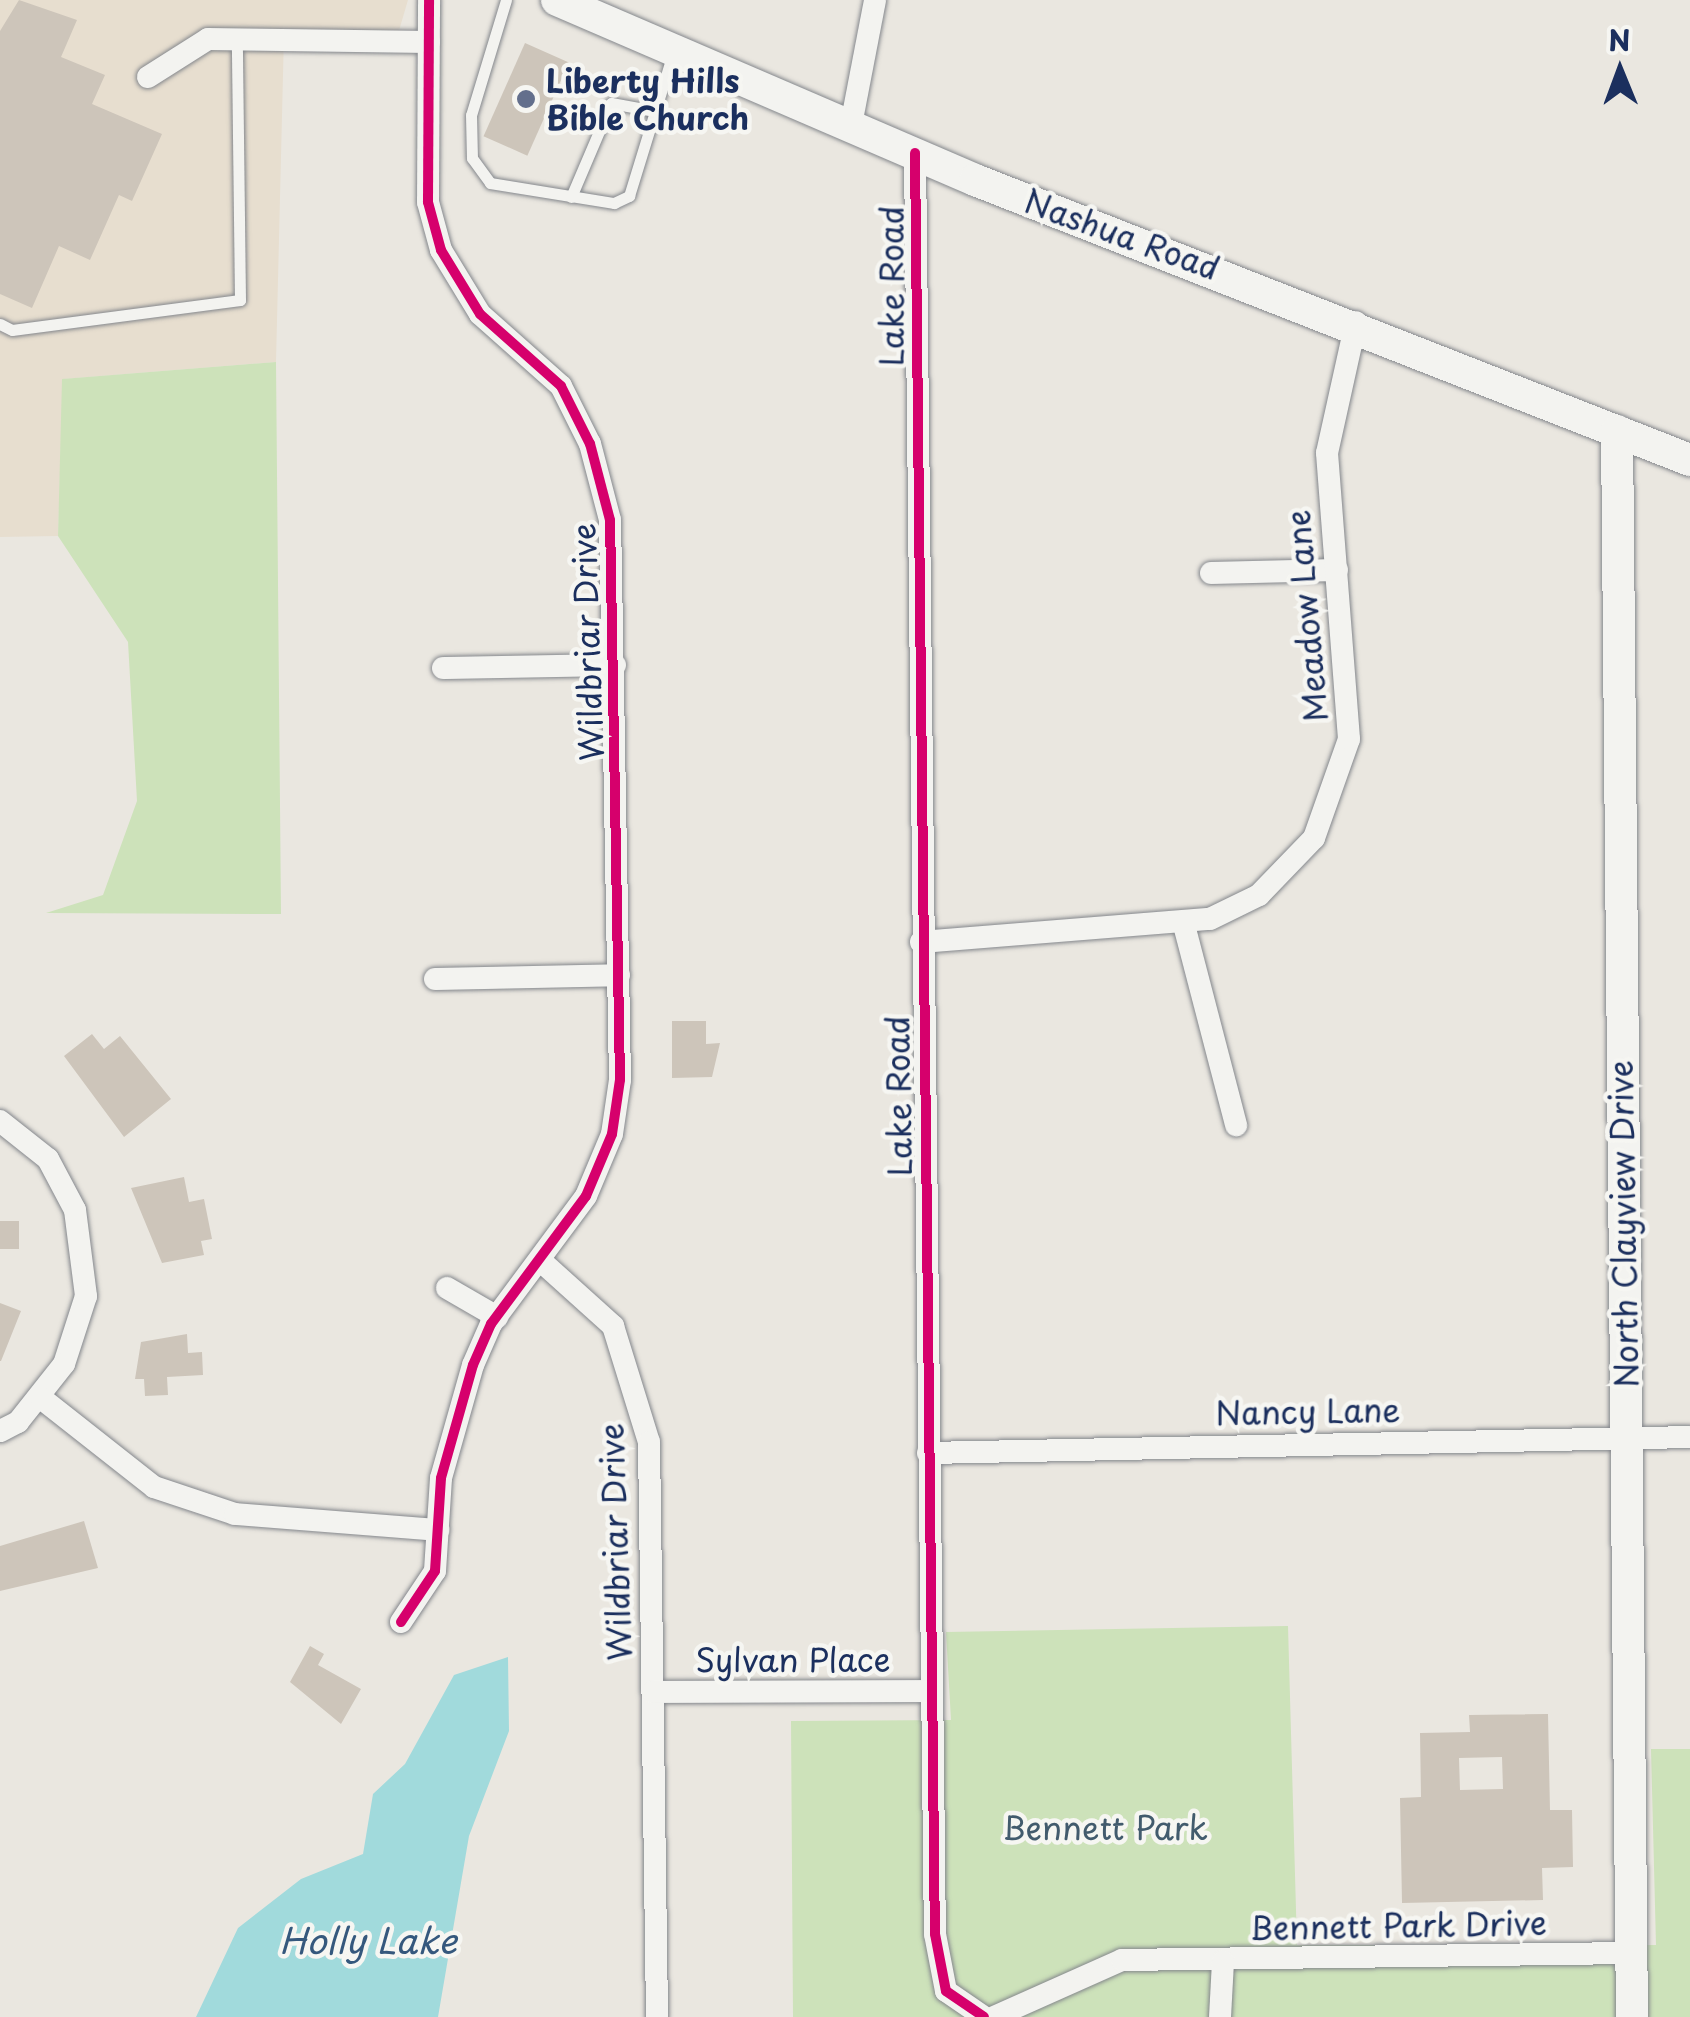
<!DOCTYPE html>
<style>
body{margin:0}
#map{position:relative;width:1690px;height:2017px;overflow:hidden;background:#eae7e0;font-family:"Playpen Sans",sans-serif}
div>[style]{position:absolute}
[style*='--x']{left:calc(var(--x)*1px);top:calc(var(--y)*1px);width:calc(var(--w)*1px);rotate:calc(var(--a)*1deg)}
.built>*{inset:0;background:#e7decf}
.green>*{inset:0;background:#cde2ba}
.water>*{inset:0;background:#a1dadc}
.building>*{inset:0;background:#cdc5ba;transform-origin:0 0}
.roads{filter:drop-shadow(0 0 2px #84878c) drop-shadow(0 0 2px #84878c)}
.lane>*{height:11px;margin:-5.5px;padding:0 5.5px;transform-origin:5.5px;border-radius:5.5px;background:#f3f3f0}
.street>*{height:22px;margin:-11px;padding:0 11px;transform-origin:11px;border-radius:11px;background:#f3f3f0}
.secondary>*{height:32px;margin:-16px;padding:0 16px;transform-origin:16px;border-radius:16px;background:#f3f3f0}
.cycleway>*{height:10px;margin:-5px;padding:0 5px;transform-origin:5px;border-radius:5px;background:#d6006c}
.dots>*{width:28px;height:28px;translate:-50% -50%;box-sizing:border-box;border:5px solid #f6f6f2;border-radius:50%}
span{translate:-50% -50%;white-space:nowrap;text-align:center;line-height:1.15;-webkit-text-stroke:9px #f6f6f2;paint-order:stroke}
.poi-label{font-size:32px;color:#1b2f5e;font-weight:700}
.left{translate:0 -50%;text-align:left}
.street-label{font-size:32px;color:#1b2f5e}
.park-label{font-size:32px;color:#425b6d}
.water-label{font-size:35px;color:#35587d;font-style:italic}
.north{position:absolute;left:1570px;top:20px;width:100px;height:100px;-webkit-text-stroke:8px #f6f6f2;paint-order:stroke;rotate:359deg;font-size:28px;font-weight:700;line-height:40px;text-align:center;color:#1b2f5e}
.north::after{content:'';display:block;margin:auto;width:35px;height:45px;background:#1b2f5e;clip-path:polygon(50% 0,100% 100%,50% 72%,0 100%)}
</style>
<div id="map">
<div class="built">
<div style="clip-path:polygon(0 0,408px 0,398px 34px,284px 34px,276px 362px,63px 379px,58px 536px,0 537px)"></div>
</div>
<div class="green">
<div style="clip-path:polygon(276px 362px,281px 914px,46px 913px,103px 895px,137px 801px,128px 642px,58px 536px,62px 379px)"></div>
<div style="clip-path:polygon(1288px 1626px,1297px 1945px,1656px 1945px,1651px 1749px,1690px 1749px,1690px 2017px,793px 2017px,791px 1721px,951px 1720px,946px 1632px)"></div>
</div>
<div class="water">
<div style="clip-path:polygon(508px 1657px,509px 1731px,469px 1836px,438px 2017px,196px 2017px,238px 1928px,301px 1879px,363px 1854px,373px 1794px,405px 1764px,454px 1675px)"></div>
</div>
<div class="building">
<div style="clip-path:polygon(19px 0,77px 20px,61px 57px,105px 75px,92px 104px,162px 134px,132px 201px,119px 195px,90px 260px,59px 246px,32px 308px,0 294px,0 31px)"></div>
<div style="left:525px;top:43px;width:48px;height:102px;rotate:24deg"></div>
<div style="clip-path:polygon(672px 1021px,706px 1021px,706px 1044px,720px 1043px,712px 1077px,672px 1078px)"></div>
<div style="clip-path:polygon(92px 1034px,104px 1049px,120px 1036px,171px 1099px,124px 1137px,64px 1056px)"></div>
<div style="clip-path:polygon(184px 1177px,189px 1202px,204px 1199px,212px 1239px,201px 1241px,204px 1255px,162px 1263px,131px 1188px)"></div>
<div style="left:0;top:1221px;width:19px;height:28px"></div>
<div style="clip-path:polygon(0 1303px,21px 1311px,1px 1361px,0 1361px)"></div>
<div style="clip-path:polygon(187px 1334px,188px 1353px,202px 1352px,203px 1375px,167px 1377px,168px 1395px,145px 1396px,144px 1379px,135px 1379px,141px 1342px)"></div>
<div style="clip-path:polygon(84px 1521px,98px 1568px,0 1591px,0 1546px)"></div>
<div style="clip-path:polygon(310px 1646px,324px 1654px,318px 1665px,361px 1689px,341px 1724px,290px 1682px)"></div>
<div style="clip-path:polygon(evenodd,1548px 1714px,1550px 1810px,1572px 1810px,1573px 1867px,1542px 1868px,1543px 1900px,1402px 1903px,1400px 1798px,1421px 1797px,1420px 1733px,1470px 1732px,1469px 1715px,1548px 1714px,1502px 1757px,1503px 1789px,1460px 1790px,1459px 1758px,1502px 1757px)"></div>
</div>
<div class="roads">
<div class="lane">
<div style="--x:506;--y:0;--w:120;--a:106.9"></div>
<div style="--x:471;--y:115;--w:43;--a:88.7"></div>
<div style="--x:472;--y:158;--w:31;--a:54"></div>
<div style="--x:490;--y:183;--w:126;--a:9.2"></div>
<div style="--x:614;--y:203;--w:17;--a:-25"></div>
<div style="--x:629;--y:196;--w:150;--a:-72.9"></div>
<div style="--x:571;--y:197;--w:102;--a:-66.9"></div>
<div style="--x:611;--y:103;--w:50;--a:10.4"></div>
<div style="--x:0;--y:324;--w:13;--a:27"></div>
<div style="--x:12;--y:330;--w:230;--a:-7.5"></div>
<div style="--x:240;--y:300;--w:258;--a:-90.7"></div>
</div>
<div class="street">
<div style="--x:148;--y:77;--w:71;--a:-32.3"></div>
<div style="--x:208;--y:39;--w:221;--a:0.8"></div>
<div style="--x:851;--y:125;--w:127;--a:-79.1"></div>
<div style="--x:915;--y:153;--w:1781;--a:89.36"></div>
<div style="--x:935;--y:1934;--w:58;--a:79.1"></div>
<div style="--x:946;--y:1991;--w:46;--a:34.4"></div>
<div style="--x:1211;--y:573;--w:126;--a:-1.4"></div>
<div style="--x:443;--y:668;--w:172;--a:-1"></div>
<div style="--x:1184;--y:925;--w:207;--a:75.4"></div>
<div style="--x:921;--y:942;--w:290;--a:-4.6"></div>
<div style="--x:1210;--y:919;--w:55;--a:-26.1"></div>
<div style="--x:1259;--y:895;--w:79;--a:-46"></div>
<div style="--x:1314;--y:838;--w:105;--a:-70.5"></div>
<div style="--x:1349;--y:739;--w:287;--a:-94.4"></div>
<div style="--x:1327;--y:453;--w:134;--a:-77.5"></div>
<div style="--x:435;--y:979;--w:184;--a:-1.2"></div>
<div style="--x:0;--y:1121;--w:61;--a:38.4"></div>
<div style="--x:48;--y:1159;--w:58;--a:62.1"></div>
<div style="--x:75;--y:1210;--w:87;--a:82.7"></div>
<div style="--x:86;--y:1296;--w:71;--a:107.9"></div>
<div style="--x:64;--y:1364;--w:74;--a:128.4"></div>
<div style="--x:18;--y:1422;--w:20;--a:153"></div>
<div style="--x:542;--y:1262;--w:96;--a:42"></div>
<div style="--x:613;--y:1326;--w:121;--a:72.8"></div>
<div style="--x:649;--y:1442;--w:575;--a:89.2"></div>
<div style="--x:447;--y:1288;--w:58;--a:30.1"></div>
<div style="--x:41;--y:1398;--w:144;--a:38.2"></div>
<div style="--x:154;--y:1487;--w:85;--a:18.4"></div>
<div style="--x:235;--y:1514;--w:204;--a:4.5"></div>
<div style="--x:928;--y:1453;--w:762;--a:-1.2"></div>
<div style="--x:401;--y:1622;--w:61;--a:-56.3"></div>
<div style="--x:435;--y:1571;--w:93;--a:-86.3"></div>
<div style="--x:441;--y:1478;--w:117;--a:-74.2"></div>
<div style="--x:473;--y:1365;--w:45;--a:-66.3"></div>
<div style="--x:491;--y:1324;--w:159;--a:-53.4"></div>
<div style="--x:586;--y:1196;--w:67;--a:-67.2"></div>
<div style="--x:612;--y:1134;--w:55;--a:-81.6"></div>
<div style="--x:620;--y:1080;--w:560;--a:-91.02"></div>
<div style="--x:610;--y:520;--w:79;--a:-104.7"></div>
<div style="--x:590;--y:444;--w:65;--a:-116.6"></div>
<div style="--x:561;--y:386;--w:108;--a:-138.4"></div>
<div style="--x:480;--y:314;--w:75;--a:-121.4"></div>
<div style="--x:441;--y:250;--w:50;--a:-105.2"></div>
<div style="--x:428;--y:202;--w:202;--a:-89.7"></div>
<div style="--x:653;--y:1692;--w:279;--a:-0.2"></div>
<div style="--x:994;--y:2017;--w:140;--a:-24"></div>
<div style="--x:1122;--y:1960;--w:509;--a:-0.79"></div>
<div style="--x:1220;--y:2017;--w:56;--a:-86.9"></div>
</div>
<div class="secondary">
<div style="--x:557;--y:0;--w:455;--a:23.3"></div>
<div style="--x:975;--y:180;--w:768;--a:21.39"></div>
<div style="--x:1617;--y:431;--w:1586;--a:89.46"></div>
</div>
</div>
<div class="cycleway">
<div style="--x:915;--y:153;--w:1781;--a:89.36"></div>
<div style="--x:935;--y:1934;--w:58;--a:79.1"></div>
<div style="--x:946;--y:1991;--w:46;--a:34.4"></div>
<div style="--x:401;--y:1622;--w:61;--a:-56.3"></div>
<div style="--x:435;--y:1571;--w:93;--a:-86.3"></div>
<div style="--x:441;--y:1478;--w:117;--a:-74.2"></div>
<div style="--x:473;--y:1365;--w:45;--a:-66.3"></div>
<div style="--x:491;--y:1324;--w:159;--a:-53.4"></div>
<div style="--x:586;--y:1196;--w:67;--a:-67.2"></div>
<div style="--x:612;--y:1134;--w:55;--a:-81.6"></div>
<div style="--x:620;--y:1080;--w:560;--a:-91.02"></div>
<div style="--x:610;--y:520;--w:79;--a:-104.7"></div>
<div style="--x:590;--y:444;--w:65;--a:-116.6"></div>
<div style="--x:561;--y:386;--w:108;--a:-138.4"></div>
<div style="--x:480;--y:314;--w:75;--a:-121.4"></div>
<div style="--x:441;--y:250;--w:50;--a:-105.2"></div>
<div style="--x:428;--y:202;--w:202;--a:-89.7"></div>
</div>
<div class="dots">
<div style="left:526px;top:99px;background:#636f8c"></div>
</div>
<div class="poi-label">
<span class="left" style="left:546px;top:99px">Liberty Hills<br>Bible Church</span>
</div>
<div class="street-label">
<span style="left:1122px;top:234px;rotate:20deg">Nashua Road</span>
<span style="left:891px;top:286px;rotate:-90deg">Lake Road</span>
<span style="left:1306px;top:616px;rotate:-95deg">Meadow Lane</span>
<span style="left:587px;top:642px;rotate:-92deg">Wildbriar Drive</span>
<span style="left:898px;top:1096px;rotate:-91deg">Lake Road</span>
<span style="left:1623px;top:1224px;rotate:-91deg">North Clayview Drive</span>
<span style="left:1308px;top:1411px;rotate:-1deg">Nancy Lane</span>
<span style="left:615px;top:1542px;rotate:-92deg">Wildbriar Drive</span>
<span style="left:793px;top:1659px">Sylvan Place</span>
<span style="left:1398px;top:1925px;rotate:-1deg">Bennett Park Drive</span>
</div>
<div class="park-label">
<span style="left:1105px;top:1827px">Bennett Park</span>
</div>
<div class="water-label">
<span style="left:368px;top:1940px">Holly Lake</span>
</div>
<div class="north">N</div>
</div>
